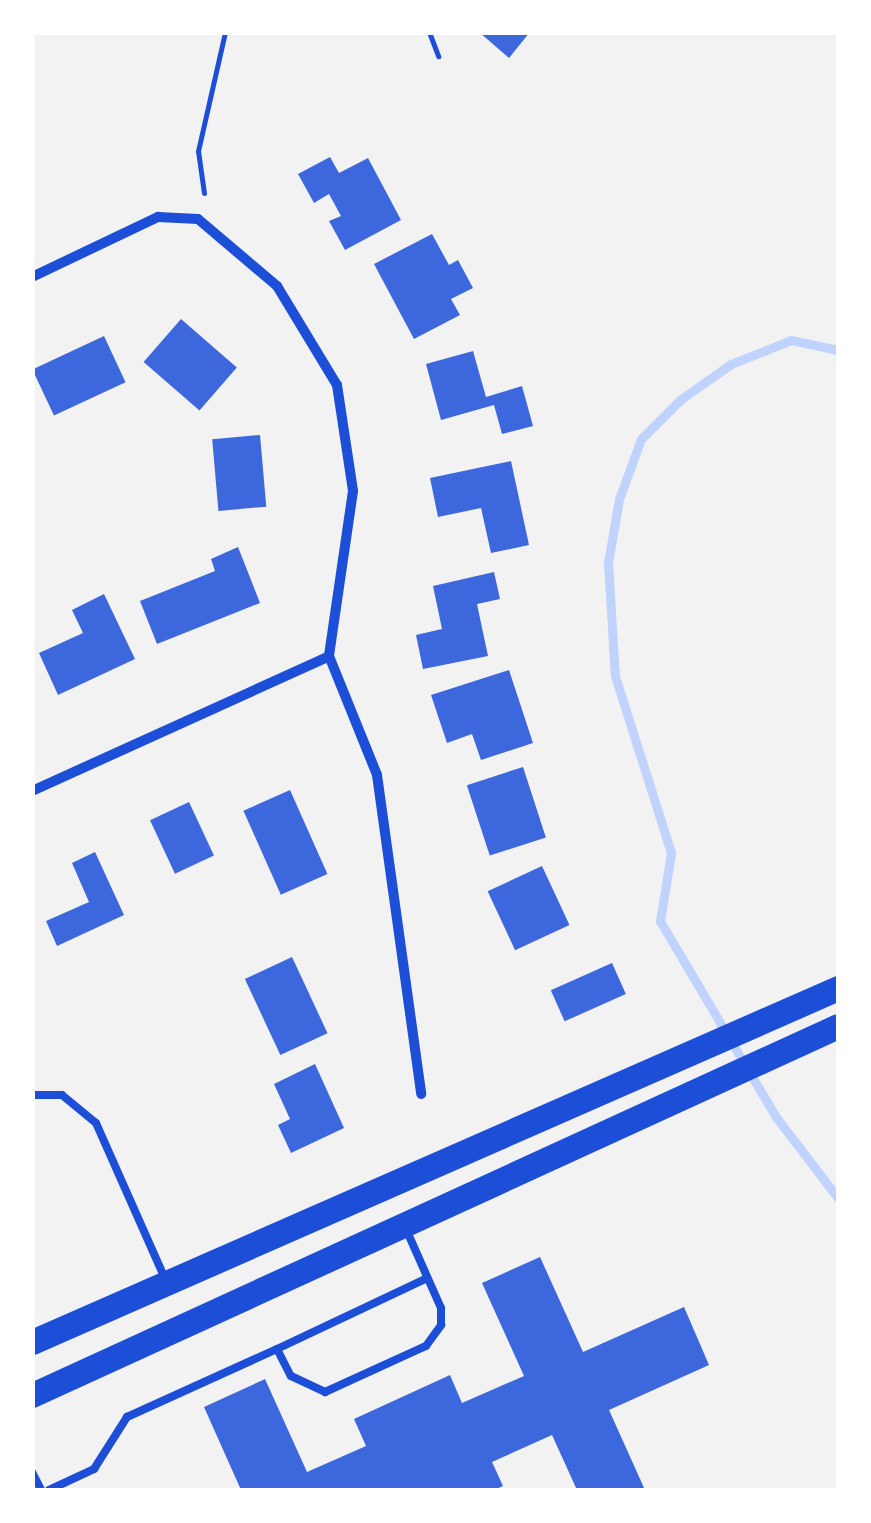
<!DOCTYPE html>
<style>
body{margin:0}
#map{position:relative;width:871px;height:1523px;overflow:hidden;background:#f2f2f2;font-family:Mulish,sans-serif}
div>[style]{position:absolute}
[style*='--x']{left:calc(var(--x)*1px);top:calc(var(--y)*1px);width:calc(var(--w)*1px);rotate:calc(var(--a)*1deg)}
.stream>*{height:9px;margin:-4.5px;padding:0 4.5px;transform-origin:4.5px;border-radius:4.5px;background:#bfd3fe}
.building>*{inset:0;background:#3d67dc;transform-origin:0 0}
.path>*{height:5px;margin:-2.5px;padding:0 2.5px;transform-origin:2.5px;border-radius:2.5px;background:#1d4ed8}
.service>*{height:8px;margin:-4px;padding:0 4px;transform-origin:4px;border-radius:4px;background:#1d4ed8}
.minor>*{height:10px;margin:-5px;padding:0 5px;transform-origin:5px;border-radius:5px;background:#1d4ed8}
.primary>*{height:25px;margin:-12.5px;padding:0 12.5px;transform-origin:12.5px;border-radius:12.5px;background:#1d4ed8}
span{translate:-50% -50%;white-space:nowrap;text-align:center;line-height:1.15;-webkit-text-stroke:10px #fff;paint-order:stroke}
.frame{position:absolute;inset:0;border:35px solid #fff;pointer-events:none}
</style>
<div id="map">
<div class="stream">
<div style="--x:838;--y:350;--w:48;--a:-168"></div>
<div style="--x:791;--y:340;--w:65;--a:158.2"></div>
<div style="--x:731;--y:364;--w:61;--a:145"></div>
<div style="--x:681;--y:399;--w:57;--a:135"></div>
<div style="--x:641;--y:439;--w:64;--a:110.1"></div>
<div style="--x:619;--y:499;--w:65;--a:99.8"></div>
<div style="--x:608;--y:563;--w:113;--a:86.5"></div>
<div style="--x:615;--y:676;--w:186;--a:72.4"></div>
<div style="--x:671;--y:853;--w:69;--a:99.2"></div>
<div style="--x:660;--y:921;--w:228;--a:59.4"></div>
<div style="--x:776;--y:1117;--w:102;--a:52.6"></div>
</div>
<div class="building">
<div style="clip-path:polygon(479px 32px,530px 32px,509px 58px)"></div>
<div style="clip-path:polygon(330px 157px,339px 173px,368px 158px,401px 220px,345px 250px,329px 221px,341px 216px,329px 194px,314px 203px,298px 174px)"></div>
<div style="clip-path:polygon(432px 234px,449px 265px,458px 260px,473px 288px,451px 299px,460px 315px,414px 339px,374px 264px)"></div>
<div style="left:181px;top:319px;width:74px;height:57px;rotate:41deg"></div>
<div style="left:104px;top:336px;width:51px;height:79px;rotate:65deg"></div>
<div style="clip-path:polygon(473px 351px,486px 397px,522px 386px,533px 426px,502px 434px,494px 405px,441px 420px,426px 364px)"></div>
<div style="left:260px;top:435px;width:72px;height:48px;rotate:85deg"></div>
<div style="clip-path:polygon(511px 461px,529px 545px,491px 553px,481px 508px,438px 517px,430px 478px)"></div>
<div style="clip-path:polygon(238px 547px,260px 603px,157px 644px,140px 601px,215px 571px,211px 559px)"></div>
<div style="clip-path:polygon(494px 572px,500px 599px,477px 604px,488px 656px,423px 669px,416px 635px,442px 629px,433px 586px)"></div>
<div style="clip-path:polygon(104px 594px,135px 659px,58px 695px,39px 653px,83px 633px,72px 610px)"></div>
<div style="clip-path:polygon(509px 670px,533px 743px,481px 760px,472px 734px,447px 743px,431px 695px)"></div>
<div style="left:523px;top:767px;width:74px;height:59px;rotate:72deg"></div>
<div style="left:290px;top:790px;width:92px;height:51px;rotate:66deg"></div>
<div style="left:189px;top:802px;width:59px;height:43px;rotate:65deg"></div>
<div style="clip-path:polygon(95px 852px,124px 915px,57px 946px,46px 921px,89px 902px,72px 863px)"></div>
<div style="left:542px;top:866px;width:65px;height:60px;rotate:65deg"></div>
<div style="left:292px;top:957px;width:84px;height:52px;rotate:65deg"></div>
<div style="left:612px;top:963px;width:34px;height:67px;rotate:66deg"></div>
<div style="clip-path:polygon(315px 1064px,344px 1128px,291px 1153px,278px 1125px,290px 1119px,274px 1084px)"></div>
<div style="clip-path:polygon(540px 1257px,583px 1352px,684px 1307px,709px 1365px,609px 1410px,645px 1490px,577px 1490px,552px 1435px,492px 1462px,503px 1486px,494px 1490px,241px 1490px,204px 1407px,265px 1379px,307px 1472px,366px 1446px,354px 1419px,450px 1375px,462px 1403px,524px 1376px,482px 1283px)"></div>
</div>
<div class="path">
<div style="--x:429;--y:32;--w:26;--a:69"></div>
<div style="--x:204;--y:193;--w:42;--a:-98.1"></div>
<div style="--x:198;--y:151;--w:122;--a:-77.2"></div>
</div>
<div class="service">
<div style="--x:32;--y:1095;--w:30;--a:0"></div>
<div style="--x:62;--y:1095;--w:44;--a:39.5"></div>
<div style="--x:96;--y:1123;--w:171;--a:66.1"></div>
<div style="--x:277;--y:1349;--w:166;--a:-25.3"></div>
<div style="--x:32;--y:1472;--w:20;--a:63"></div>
<div style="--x:49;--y:1490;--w:50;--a:-25"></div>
<div style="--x:94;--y:1469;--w:62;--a:-57.6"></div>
<div style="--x:127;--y:1417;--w:165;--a:-24.4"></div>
<div style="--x:277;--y:1349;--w:30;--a:63"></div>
<div style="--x:291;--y:1376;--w:38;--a:25"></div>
<div style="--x:325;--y:1392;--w:111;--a:-24.5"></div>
<div style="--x:426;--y:1346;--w:26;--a:-54"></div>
<div style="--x:441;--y:1325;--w:17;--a:-90"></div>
<div style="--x:441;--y:1308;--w:86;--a:-113.9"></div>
</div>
<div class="minor">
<div style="--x:32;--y:277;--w:140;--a:-25.5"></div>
<div style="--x:158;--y:217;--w:40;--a:2.9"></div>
<div style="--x:198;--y:219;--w:104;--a:40.3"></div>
<div style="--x:277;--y:286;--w:116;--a:58.8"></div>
<div style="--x:337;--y:385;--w:107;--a:81.4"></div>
<div style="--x:353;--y:491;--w:167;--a:98.3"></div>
<div style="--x:329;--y:656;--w:128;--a:68"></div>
<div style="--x:377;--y:775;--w:322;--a:82.1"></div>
<div style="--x:32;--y:791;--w:326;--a:-24.4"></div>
</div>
<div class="primary">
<div style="--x:32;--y:1342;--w:880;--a:-23.71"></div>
<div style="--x:32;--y:1395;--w:886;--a:-24.6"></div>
</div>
<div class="frame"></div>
</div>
